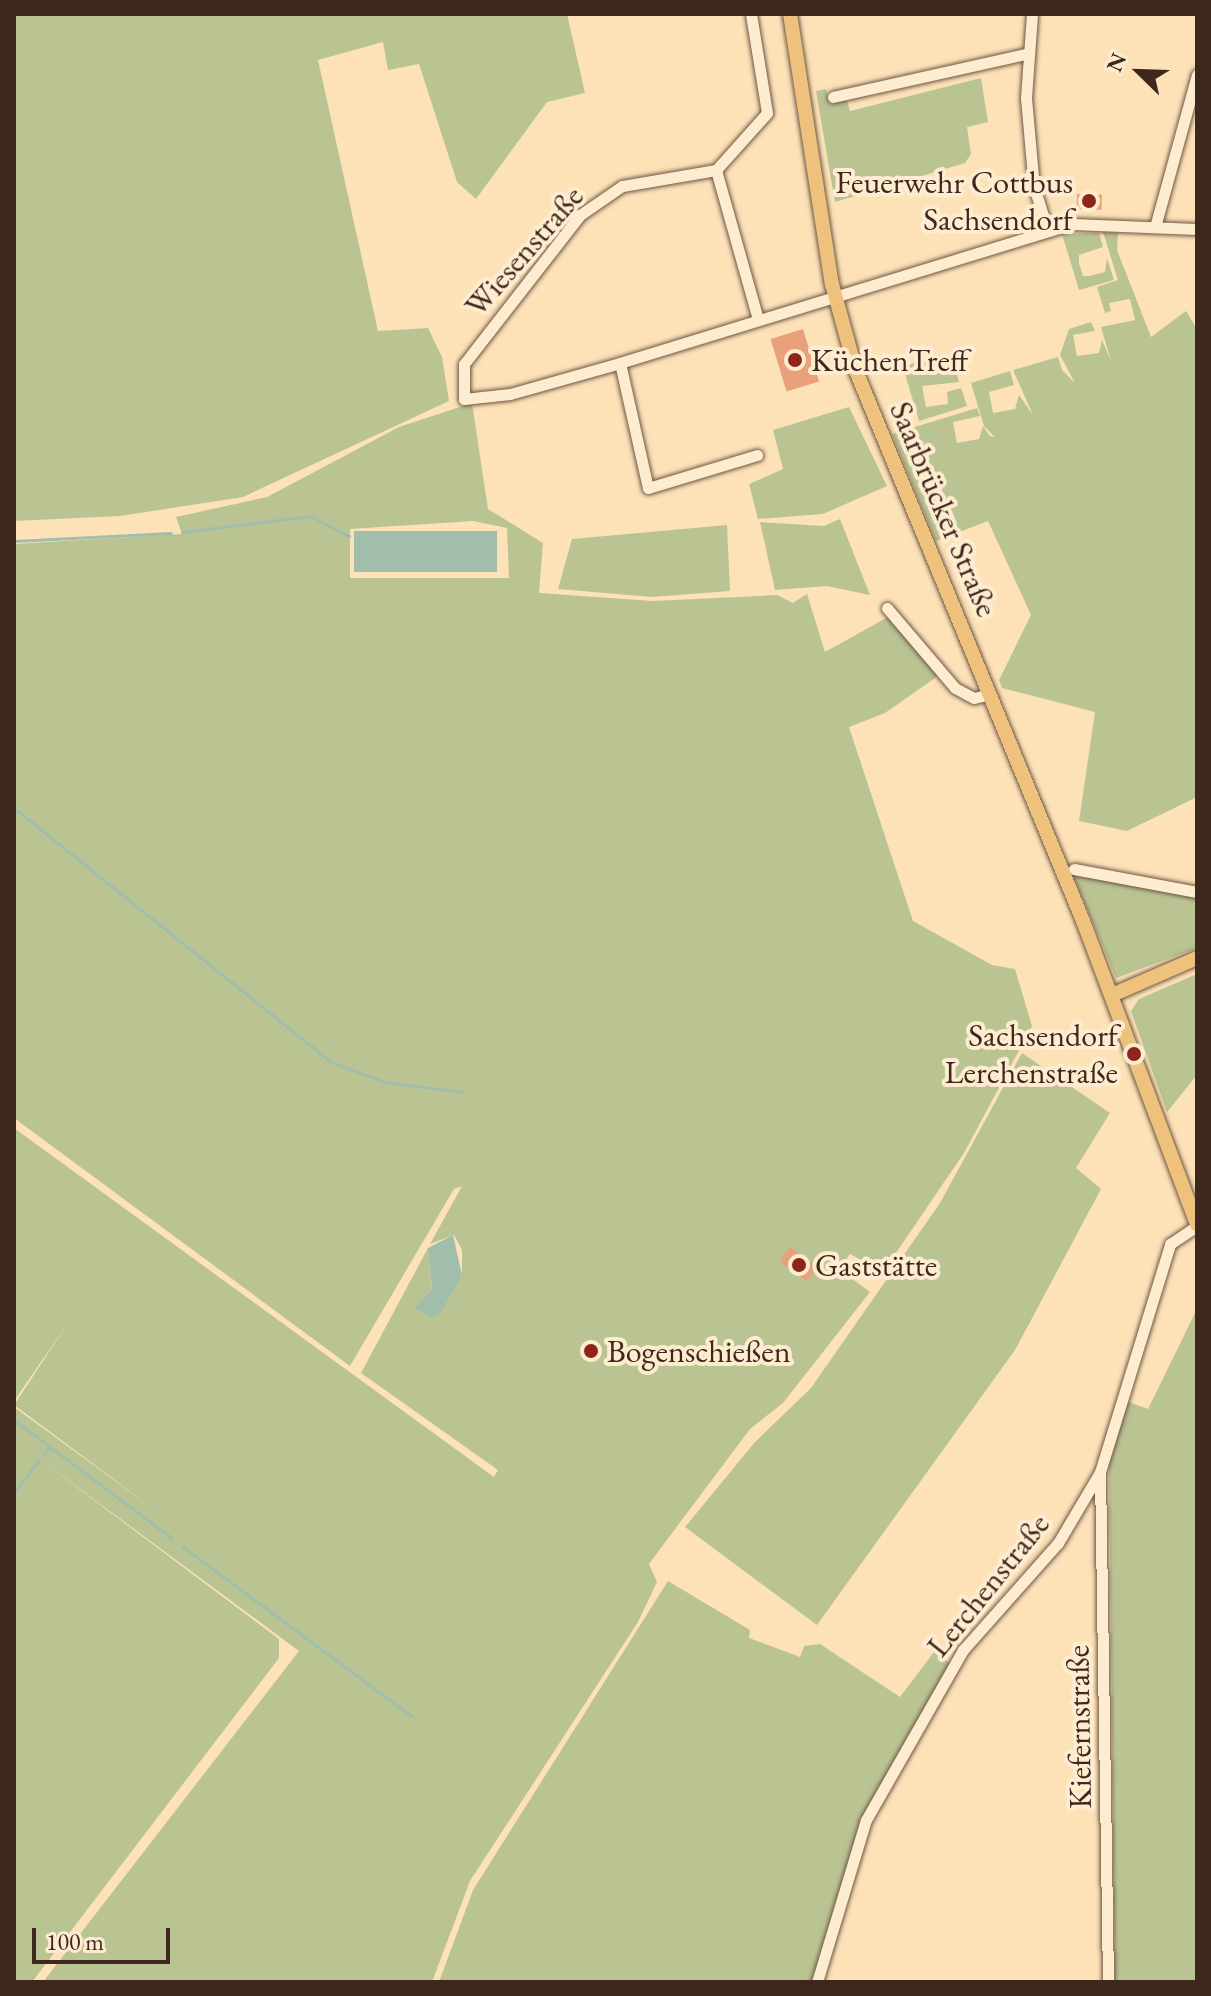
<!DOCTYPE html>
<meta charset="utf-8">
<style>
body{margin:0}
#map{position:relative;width:1211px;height:1996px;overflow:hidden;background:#fde2b8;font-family:"EB Garamond",serif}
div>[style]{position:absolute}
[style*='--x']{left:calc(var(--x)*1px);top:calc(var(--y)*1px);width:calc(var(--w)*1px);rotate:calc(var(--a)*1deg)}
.green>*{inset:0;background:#bac493}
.water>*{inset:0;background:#a0beab;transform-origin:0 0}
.stream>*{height:3px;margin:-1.5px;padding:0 1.5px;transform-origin:1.5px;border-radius:1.5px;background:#a0beab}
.building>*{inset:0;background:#e8a17a;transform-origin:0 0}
.roads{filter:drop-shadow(0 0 2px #6e5644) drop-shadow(0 0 2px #6e5644)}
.minor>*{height:11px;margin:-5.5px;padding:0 5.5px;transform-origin:5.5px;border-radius:5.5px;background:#feecd1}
.major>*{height:14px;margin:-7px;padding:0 7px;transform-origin:7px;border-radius:7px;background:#eec17c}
.dots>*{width:22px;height:22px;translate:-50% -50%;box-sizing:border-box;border:4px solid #feecd1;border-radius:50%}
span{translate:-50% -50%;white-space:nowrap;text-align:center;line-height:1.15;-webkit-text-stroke:8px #feecd1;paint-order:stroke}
.poi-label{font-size:32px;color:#3e281e}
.right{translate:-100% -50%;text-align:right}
.left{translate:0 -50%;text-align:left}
.street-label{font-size:32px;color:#3e281e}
.frame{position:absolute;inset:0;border:16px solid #3e281e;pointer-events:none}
.north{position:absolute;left:1099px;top:32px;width:80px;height:80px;-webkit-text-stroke:6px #feecd1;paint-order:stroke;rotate:293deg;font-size:22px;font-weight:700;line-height:32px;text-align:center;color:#3e281e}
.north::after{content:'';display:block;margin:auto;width:28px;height:36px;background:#3e281e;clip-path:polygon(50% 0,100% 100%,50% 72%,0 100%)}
.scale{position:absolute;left:32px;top:1928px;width:138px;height:36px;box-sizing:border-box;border:4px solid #3e281e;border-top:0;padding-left:10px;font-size:24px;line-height:28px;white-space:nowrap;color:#3e281e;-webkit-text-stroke:6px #feecd1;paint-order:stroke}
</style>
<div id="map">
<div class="green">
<div style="clip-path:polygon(14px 14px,567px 14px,585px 93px,547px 102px,476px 199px,457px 182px,419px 64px,388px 70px,383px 42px,318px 60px,378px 331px,428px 328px,442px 357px,449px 401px,243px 497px,120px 516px,14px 521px)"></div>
<div style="clip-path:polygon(981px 78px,988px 122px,967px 127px,971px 154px,965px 163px,835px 202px,816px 91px,826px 89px,830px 103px,847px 100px,850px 111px)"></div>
<div style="clip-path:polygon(1103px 232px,1118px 233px,1117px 250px,1151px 337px,1186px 311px,1197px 329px,1197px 797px,1127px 831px,1079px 821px,1095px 712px,1002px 688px,999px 680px,1031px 615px,988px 521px,936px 541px,892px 434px,977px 408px,980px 416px,953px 422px,957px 443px,979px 439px,983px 426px,990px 436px,995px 437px,984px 426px,971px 383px,1010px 371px,1014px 385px,989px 392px,993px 413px,1015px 409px,1019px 395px,1033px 415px,1013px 370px,1058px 357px,1062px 370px,1075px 383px,1060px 355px,1069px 329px,1091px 322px,1095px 331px,1073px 335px,1077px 356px,1099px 353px,1102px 340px,1111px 361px,1101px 327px,1135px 320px,1130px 299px,1109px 303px,1111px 311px,1105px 313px,1097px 287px,1118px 280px)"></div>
<div style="clip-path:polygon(1099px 233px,1103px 247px,1079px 255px,1079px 263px,1083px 276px,1090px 276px,1105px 272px,1107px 258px,1114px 280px,1079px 290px,1062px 234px)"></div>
<div style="clip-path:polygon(938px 354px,952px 360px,948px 365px,954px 364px,959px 382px,922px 386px,926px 407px,948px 404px,947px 392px,961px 388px,967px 406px,919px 421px,903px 367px)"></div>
<div style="clip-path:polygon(evenodd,472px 403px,488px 509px,543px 543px,539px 593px,653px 601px,777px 595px,793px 603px,807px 594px,825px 652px,890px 616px,938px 676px,885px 713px,849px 727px,913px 921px,992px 965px,1015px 969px,1032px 1026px,964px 1153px,883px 1272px,850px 1254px,839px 1269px,870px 1292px,783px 1403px,750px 1429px,649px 1564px,657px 1582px,638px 1622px,470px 1881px,432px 1982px,43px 1982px,299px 1651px,38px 1458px,279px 1639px,279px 1658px,32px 1982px,14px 1982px,14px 1407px,155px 1510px,14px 1405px,68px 1323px,14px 1401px,14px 1128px,494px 1477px,498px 1470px,361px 1373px,428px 1248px,432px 1289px,416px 1308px,462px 1275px,462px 1250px,454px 1235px,430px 1244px,462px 1186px,454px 1189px,350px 1366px,14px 1118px,14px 544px,182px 534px,176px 517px,267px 497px,399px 427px,472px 403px,473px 521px,507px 528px,509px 578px,350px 578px,350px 529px,473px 521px)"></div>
<div style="clip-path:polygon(849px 407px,887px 486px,823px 514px,758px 519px,749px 484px,783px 469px,773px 430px)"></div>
<div style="clip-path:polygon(840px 519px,870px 595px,827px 586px,775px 590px,760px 522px,824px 526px)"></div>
<div style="clip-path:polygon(727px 525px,730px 591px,652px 597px,558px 589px,572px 539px)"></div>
<div style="clip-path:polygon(1072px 872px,1197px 895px,1197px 948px,1116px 978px)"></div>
<div style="clip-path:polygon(1197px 974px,1197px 1075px,1167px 1112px,1131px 1011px,1139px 999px)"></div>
<div style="clip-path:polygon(1022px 1053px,1110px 1113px,1076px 1168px,1101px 1189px,1015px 1350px,817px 1625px,685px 1527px,755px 1442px,811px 1388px,940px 1203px)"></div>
<div style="clip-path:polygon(1197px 1309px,1197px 1982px,1115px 1982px,1109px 1466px,1126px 1401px,1148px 1409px)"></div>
<div style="clip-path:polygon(668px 1581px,750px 1630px,749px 1638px,800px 1657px,804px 1646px,820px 1644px,900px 1697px,934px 1652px,950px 1663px,867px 1808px,813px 1982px,439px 1982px,473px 1890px)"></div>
</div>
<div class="water">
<div style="left:354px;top:531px;width:143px;height:41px"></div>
<div style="clip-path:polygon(453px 1235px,462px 1275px,440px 1314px,431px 1317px,415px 1308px,432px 1289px,428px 1248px)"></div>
</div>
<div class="stream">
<div style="--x:182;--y:532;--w:129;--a:-7.1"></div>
<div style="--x:310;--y:516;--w:44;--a:27.1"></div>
<div style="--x:14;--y:541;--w:157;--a:-2.9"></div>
<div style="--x:14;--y:808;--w:406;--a:38.7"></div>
<div style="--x:331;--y:1062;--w:58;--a:20.3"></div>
<div style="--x:385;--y:1082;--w:78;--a:7.4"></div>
<div style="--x:14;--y:1420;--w:197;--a:36.8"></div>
<div style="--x:44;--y:1454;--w:9;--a:-54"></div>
<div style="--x:14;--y:1492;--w:41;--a:-52"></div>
<div style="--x:183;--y:1547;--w:284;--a:36.5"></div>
</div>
<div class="building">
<div style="left:1077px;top:194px;width:25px;height:15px;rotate:2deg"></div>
<div style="left:803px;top:329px;width:55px;height:34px;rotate:73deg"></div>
<div style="left:790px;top:1247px;width:34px;height:18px;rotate:36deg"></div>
</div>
<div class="roads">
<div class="minor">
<div style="--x:751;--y:14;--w:100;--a:80.8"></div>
<div style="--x:767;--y:113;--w:76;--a:131.8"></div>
<div style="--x:716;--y:170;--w:155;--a:74.3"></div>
<div style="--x:1032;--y:14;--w:84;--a:94.1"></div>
<div style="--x:1026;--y:98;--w:89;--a:84.9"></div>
<div style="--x:1034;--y:187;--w:46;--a:72.3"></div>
<div style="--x:833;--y:97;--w:198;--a:-12.6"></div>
<div style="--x:716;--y:170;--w:95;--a:170.3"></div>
<div style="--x:622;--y:186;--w:51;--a:145.4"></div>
<div style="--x:580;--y:215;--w:189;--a:127.9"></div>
<div style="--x:464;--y:364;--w:35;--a:90"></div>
<div style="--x:464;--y:399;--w:46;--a:-6.2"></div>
<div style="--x:510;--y:394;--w:114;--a:-15.7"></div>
<div style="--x:620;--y:363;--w:473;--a:-17.1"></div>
<div style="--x:1072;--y:224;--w:125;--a:2.3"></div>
<div style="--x:1155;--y:227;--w:158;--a:-74.6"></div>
<div style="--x:620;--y:363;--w:128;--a:77.4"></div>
<div style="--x:648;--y:488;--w:114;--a:-16.8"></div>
<div style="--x:887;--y:608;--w:105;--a:49.6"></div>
<div style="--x:955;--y:688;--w:21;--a:28"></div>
<div style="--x:974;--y:698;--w:16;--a:-14"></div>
<div style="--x:1074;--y:869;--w:125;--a:10.6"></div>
<div style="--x:1100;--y:1472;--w:510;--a:89.1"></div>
<div style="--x:817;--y:1982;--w:169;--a:-73.2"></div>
<div style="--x:866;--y:1820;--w:196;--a:-60.3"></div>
<div style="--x:963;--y:1650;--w:143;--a:-48.4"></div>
<div style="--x:1058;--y:1543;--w:82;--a:-59.4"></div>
<div style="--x:1100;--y:1472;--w:239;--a:-72.9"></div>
<div style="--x:1170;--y:1244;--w:32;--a:-34"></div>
</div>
<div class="major">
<div style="--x:790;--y:14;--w:273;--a:81.2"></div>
<div style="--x:832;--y:284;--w:90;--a:74.6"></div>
<div style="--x:856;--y:371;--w:595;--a:67.57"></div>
<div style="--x:1083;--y:921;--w:324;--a:69.4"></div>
<div style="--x:1112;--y:995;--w:93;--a:-23.5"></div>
</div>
</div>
<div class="dots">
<div style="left:1089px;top:201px;background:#8f2418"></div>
<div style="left:795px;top:360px;background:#8f2418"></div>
<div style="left:1134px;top:1054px;background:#8f2418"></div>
<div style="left:799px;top:1265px;background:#8f2418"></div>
<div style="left:591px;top:1351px;background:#8f2418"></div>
</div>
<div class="poi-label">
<span class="right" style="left:1073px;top:201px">Feuerwehr Cottbus<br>Sachsendorf</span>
<span class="left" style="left:811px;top:360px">KüchenTreff</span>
<span class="right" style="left:1118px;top:1054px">Sachsendorf<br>Lerchenstraße</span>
<span class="left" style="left:815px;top:1265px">Gaststätte</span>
<span class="left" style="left:607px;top:1351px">Bogenschießen</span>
</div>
<div class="street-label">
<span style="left:524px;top:251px;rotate:-49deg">Wiesenstraße</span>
<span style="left:944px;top:509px;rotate:67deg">Saarbrücker Straße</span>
<span style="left:988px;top:1585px;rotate:-51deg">Lerchenstraße</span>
<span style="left:1079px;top:1727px;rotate:-91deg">Kiefernstraße</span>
</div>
<div class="frame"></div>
<div class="north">N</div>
<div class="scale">100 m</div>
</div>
